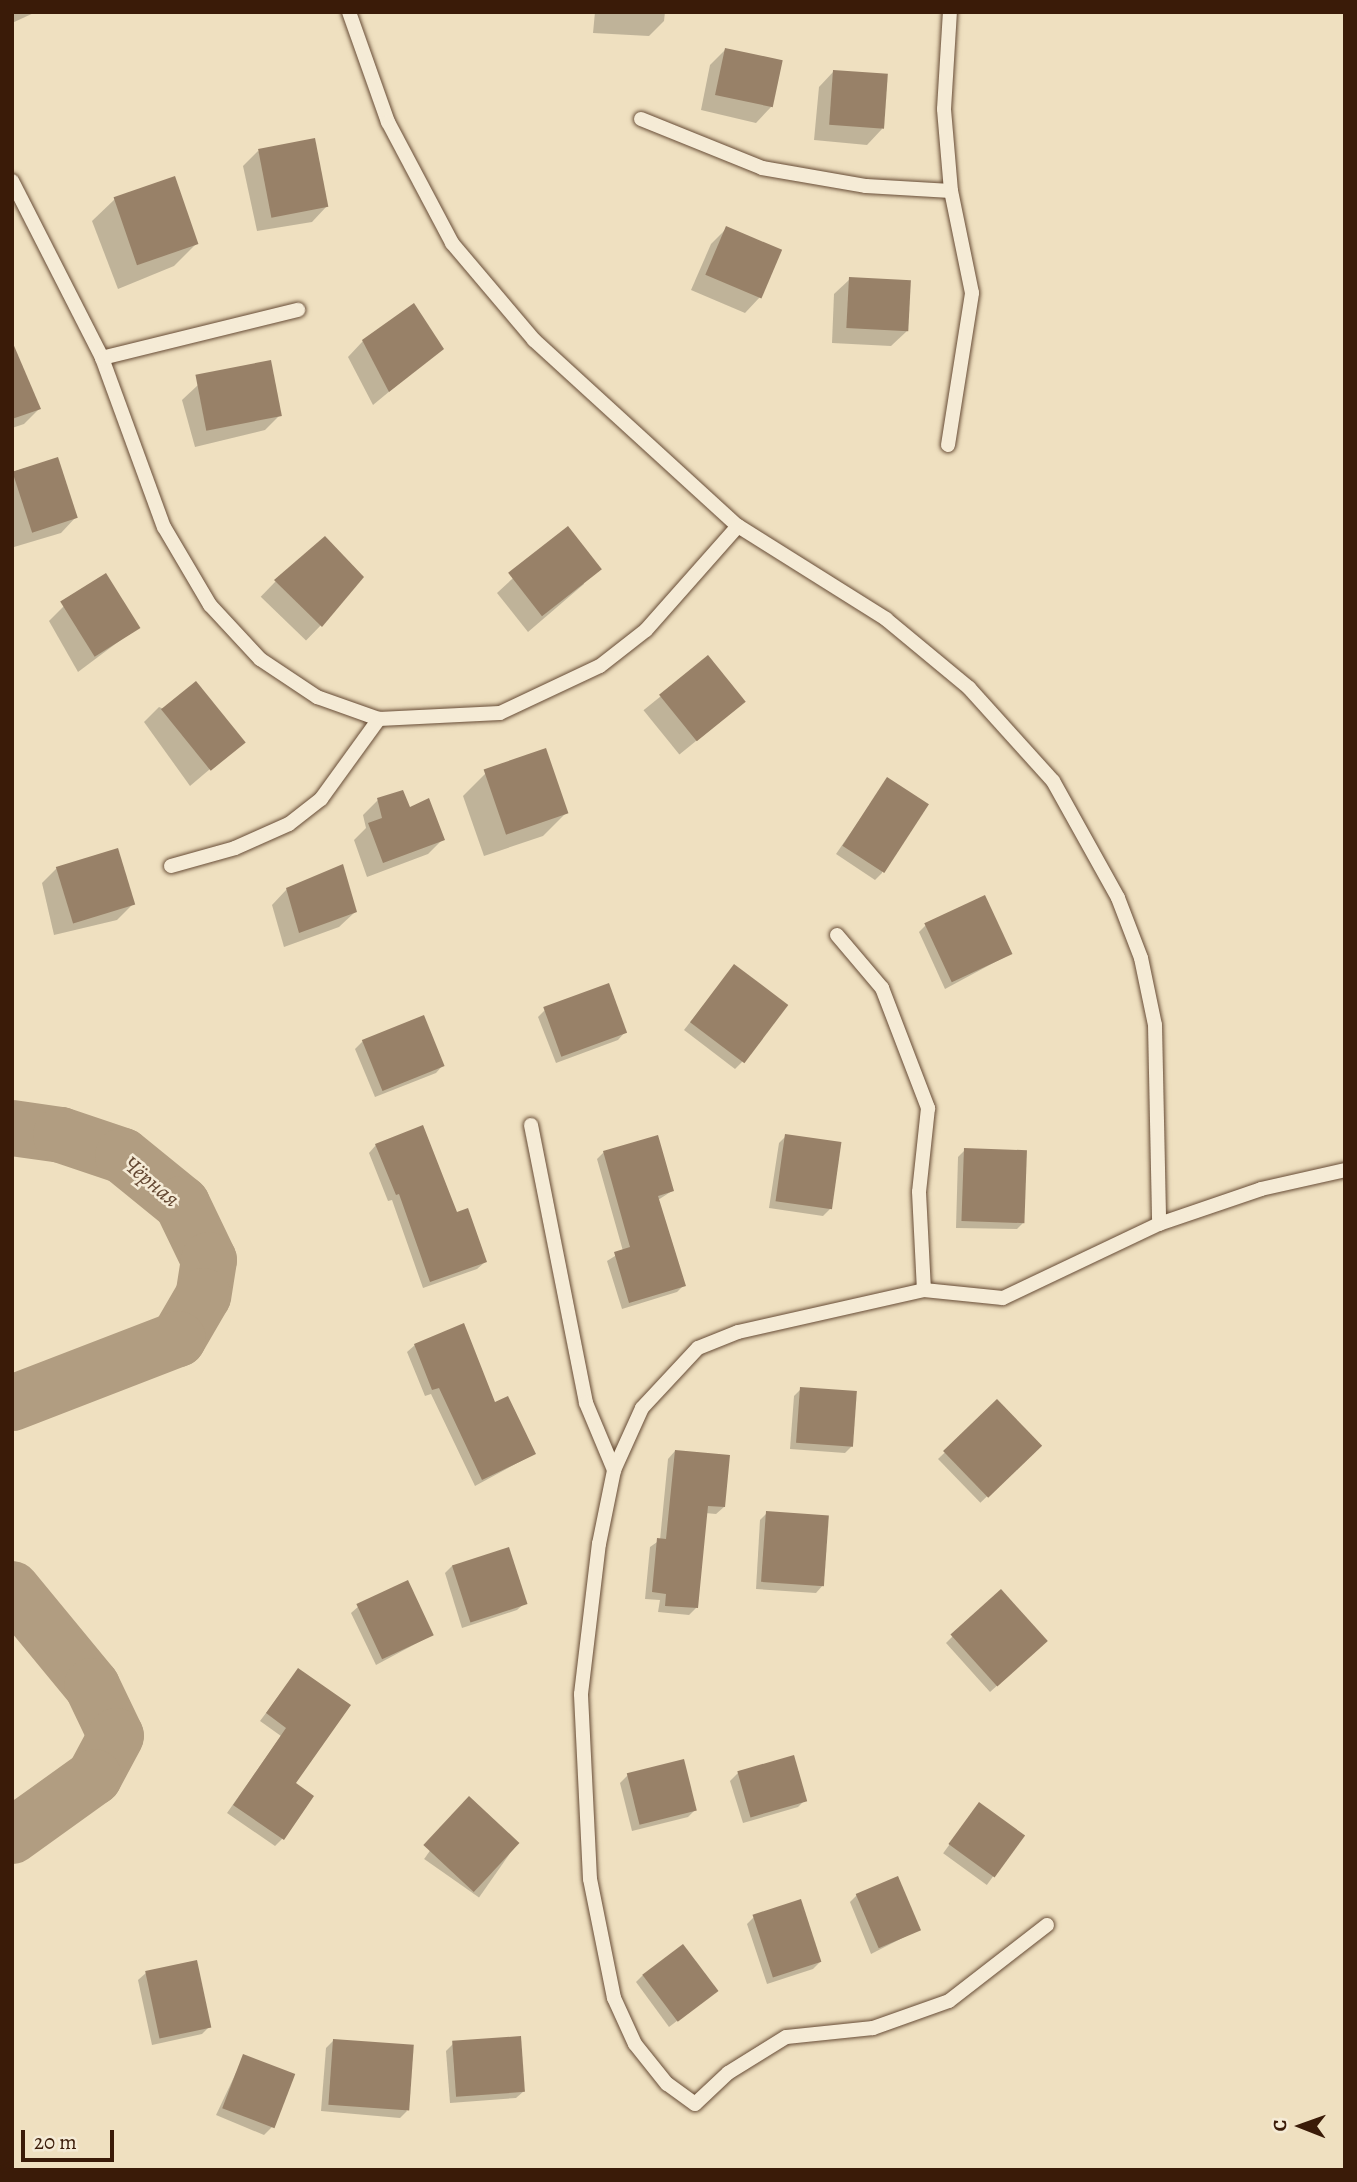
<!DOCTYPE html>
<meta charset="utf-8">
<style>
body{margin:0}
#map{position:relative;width:1357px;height:2182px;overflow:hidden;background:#efe0c0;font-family:Alegreya,serif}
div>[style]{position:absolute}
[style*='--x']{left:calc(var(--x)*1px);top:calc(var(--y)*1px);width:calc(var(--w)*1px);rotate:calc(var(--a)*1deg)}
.shadow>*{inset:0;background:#0003;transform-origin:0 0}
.river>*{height:56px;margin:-28px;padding:0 28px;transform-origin:28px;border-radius:28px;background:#b19d81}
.building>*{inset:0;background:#988168;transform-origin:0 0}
.roads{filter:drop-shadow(0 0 2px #674c36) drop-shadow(0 0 2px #674c36)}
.service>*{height:14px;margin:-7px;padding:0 7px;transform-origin:7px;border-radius:7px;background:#f5ebd6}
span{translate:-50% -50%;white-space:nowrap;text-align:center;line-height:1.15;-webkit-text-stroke:5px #f5ebd6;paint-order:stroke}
.water-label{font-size:23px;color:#644832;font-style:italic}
.frame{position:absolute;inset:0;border:14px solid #3a1b08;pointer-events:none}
.north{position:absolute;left:1266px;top:2091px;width:70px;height:70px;-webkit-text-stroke:5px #f5ebd6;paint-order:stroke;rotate:271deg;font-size:19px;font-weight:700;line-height:28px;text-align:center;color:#3a1b08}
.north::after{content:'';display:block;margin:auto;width:24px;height:32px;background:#3a1b08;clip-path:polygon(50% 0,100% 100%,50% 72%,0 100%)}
.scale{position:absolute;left:21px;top:2130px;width:93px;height:32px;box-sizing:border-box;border:4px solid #3a1b08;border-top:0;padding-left:9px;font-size:21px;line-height:24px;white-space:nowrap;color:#3a1b08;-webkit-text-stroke:5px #f5ebd6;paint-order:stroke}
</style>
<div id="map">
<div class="shadow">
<div style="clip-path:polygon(12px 12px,36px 12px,12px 23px)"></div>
<div style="clip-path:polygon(595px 12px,665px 12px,664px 21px,649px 36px,593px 33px)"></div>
<div style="clip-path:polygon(726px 49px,771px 107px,756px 123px,701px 110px,710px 65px)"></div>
<div style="clip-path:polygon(834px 71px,882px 129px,867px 145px,814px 140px,819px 87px)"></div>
<div style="clip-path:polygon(258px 151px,327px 206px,312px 222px,257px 231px,243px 166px)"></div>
<div style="clip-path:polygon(115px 199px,197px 243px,174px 266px,118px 289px,92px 221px)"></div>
<div style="clip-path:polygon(726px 229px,780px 251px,760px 297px,745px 313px,691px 290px,711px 244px)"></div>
<div style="clip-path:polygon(850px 279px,907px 331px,891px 346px,832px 343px,834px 294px)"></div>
<div style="clip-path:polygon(363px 341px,442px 348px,373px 405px,348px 357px)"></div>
<div style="clip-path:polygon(12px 344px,39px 409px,24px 424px,12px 428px)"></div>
<div style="clip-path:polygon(198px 385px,280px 415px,265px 430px,195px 447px,182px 400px)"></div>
<div style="clip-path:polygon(57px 459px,76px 517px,61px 533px,14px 547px,12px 472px)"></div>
<div style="clip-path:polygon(567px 528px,584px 584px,528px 632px,497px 593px)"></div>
<div style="left:276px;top:581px;width:63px;height:22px;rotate:44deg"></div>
<div style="clip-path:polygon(64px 606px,138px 627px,78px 672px,49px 621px)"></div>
<div style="left:708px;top:658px;width:57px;height:83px;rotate:51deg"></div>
<div style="clip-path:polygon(159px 707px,243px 741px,190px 786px,144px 722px)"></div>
<div style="clip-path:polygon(486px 773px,566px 813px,543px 836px,484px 856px,463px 796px)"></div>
<div style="clip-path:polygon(887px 780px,882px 873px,875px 880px,836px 854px)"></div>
<div style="clip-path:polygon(378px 800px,409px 809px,443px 839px,428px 854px,367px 877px,354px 840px,366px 828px,363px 815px)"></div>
<div style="clip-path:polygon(57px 868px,133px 904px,117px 920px,54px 935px,42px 883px)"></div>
<div style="clip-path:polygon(287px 889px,355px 912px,339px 927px,284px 947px,272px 905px)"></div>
<div style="clip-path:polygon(926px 925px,1010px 954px,945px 989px,919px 932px)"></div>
<div style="clip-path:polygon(734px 966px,742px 1062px,735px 1069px,684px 1030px)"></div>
<div style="clip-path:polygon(545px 1010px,625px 1032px,618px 1040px,556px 1063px,538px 1017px)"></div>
<div style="clip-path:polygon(363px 1041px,443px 1065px,436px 1073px,375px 1097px,355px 1049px)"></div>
<div style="clip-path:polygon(786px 1136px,830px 1209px,823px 1216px,769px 1208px,779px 1143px)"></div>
<div style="clip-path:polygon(376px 1145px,456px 1214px,485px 1262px,477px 1269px,423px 1288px,392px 1200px,388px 1201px,369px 1153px)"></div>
<div style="clip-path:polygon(965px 1150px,1024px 1222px,1017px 1229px,956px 1228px,958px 1157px)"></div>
<div style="clip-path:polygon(604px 1152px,672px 1191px,658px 1200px,684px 1285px,677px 1292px,622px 1309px,607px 1261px,623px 1251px,597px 1159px)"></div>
<div style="clip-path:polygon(415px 1345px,494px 1404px,534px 1454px,475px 1486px,431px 1394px,425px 1396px,407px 1352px)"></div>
<div style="clip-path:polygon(801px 1389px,852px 1446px,845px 1453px,790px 1449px,794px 1396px)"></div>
<div style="left:997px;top:1402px;width:61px;height:82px;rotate:46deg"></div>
<div style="clip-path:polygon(675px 1451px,724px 1507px,716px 1514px,705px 1513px,696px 1608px,689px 1615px,658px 1612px,660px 1600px,645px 1599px,650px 1547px,660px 1540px,668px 1459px)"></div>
<div style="clip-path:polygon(767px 1513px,823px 1585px,816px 1593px,756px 1589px,760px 1520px)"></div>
<div style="clip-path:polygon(452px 1566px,525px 1603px,517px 1610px,462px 1628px,445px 1573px)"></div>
<div style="clip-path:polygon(359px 1606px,432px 1635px,376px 1665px,351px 1613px)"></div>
<div style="clip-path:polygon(953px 1636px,1039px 1648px,990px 1692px,946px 1643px)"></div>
<div style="clip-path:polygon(298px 1670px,294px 1784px,282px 1839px,275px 1846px,227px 1813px,281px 1736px,260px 1721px)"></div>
<div style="clip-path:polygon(738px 1773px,805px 1800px,798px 1807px,743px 1823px,730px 1781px)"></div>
<div style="clip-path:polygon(628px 1775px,695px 1810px,688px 1817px,632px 1831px,620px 1783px)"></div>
<div style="left:979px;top:1804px;width:54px;height:61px;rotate:36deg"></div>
<div style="left:462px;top:1805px;width:67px;height:66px;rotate:35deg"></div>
<div style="clip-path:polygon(857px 1895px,918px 1930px,871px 1954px,850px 1902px)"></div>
<div style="clip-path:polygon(754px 1917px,820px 1962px,813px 1969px,767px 1984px,747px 1924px)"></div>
<div style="clip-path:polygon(146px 1973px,209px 2027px,202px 2034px,152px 2045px,138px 1980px)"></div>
<div style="clip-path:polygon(643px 1975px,716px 1991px,669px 2027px,636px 1982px)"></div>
<div style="clip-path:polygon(334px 2040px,407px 2111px,400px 2118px,321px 2111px,326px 2048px)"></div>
<div style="clip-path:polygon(453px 2044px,524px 2091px,516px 2098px,450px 2103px,446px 2051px)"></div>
<div style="clip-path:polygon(244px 2056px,272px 2127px,264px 2135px,216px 2115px)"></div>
</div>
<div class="river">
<div style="--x:12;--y:1128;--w:49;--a:8.1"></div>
<div style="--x:61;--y:1135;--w:65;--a:18.7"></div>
<div style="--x:123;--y:1156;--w:76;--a:39.1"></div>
<div style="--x:182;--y:1204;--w:62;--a:64.3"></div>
<div style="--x:209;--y:1260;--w:36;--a:99"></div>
<div style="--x:203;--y:1296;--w:50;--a:120.2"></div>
<div style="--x:178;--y:1339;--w:178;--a:158.9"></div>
<div style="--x:12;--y:1589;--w:126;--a:50.5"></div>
<div style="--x:92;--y:1686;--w:55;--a:64.4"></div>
<div style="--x:116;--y:1736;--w:47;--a:118.2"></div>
<div style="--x:94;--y:1777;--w:101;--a:144.3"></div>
</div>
<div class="building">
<div style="left:725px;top:48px;width:59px;height:48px;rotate:12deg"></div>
<div style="left:833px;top:70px;width:55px;height:55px;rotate:4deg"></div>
<div style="left:315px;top:138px;width:70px;height:58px;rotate:79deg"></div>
<div style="left:175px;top:176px;width:72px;height:65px;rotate:71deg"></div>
<div style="left:726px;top:226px;width:61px;height:53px;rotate:23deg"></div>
<div style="left:849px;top:277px;width:62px;height:51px;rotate:3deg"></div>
<div style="clip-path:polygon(414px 303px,444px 349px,389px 392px,362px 340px)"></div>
<div style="clip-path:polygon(12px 341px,41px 409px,12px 419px)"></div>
<div style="left:271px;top:360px;width:57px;height:77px;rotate:79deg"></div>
<div style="left:58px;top:457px;width:64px;height:48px;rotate:72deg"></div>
<div style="left:568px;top:526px;width:55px;height:76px;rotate:52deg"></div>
<div style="clip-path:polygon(325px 536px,364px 577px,322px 627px,274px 580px)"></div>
<div style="left:106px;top:573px;width:65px;height:54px;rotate:58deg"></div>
<div style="left:708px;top:655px;width:60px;height:63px;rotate:51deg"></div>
<div style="left:196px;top:681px;width:79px;height:45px;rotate:51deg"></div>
<div style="left:546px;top:748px;width:69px;height:66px;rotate:71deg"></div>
<div style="left:887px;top:777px;width:50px;height:82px;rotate:33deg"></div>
<div style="clip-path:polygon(403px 790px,410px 807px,429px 798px,445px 840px,383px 863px,368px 823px,382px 818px,377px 798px)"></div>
<div style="left:118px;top:848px;width:59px;height:65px;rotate:73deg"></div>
<div style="clip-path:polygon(343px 864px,357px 912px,299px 933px,286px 888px)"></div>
<div style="left:985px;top:895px;width:65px;height:67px;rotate:65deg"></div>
<div style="left:734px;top:964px;width:68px;height:73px;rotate:37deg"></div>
<div style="left:609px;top:983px;width:53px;height:70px;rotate:70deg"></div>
<div style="left:424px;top:1015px;width:55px;height:67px;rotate:68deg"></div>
<div style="clip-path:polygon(423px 1125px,457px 1212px,468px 1208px,487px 1262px,430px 1282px,399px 1194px,396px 1195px,375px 1144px)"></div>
<div style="left:785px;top:1134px;width:57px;height:68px;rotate:8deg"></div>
<div style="clip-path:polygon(658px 1135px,674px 1191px,658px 1196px,686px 1286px,629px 1303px,614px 1252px,630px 1247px,603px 1151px)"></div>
<div style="left:964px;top:1148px;width:63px;height:73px;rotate:2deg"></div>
<div style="clip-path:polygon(464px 1323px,495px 1402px,508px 1396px,536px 1454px,482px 1480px,439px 1388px,432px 1390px,414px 1344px)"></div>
<div style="left:800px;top:1387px;width:57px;height:56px;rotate:4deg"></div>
<div style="left:997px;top:1399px;width:65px;height:75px;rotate:46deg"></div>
<div style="clip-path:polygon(675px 1450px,730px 1455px,725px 1507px,708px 1506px,698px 1608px,665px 1606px,666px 1594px,652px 1592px,657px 1538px,666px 1539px)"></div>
<div style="left:766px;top:1511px;width:63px;height:71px;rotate:4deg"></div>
<div style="left:509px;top:1547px;width:60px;height:60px;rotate:72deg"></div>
<div style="left:408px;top:1580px;width:61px;height:57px;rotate:65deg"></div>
<div style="left:1001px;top:1589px;width:70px;height:68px;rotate:48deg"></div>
<div style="clip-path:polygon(298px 1668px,351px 1705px,296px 1783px,314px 1796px,284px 1840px,233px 1805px,286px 1728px,266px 1713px)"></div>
<div style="left:794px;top:1755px;width:48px;height:59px;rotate:74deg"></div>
<div style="left:684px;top:1759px;width:53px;height:59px;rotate:76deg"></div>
<div style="left:469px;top:1796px;width:69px;height:67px;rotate:43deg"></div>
<div style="left:979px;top:1802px;width:57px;height:52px;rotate:36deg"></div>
<div style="left:898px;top:1876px;width:59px;height:46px;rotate:67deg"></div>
<div style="left:801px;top:1899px;width:66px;height:51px;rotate:72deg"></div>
<div style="left:683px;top:1944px;width:59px;height:51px;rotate:53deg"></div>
<div style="left:197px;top:1960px;width:69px;height:53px;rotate:78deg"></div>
<div style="left:521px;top:2036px;width:56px;height:69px;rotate:86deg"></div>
<div style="left:333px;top:2039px;width:81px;height:66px;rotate:4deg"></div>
<div style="left:243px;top:2054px;width:56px;height:58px;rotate:21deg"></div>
</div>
<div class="roads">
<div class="service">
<div style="--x:349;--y:12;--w:117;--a:70.5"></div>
<div style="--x:388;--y:122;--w:137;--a:62.1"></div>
<div style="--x:452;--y:243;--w:127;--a:49.8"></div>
<div style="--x:534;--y:340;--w:276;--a:42.4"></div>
<div style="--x:738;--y:526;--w:175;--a:32.1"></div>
<div style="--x:886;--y:619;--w:108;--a:39.7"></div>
<div style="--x:969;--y:688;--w:125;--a:47.9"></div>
<div style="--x:1053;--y:781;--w:134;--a:60.9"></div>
<div style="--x:1118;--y:898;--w:64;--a:69"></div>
<div style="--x:1141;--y:958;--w:68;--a:78.2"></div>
<div style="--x:1155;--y:1025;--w:199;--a:88.8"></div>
<div style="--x:641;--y:119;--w:131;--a:22"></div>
<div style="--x:762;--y:168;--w:106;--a:9.8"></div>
<div style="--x:866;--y:186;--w:85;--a:3.4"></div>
<div style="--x:12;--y:181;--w:199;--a:63"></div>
<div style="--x:102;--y:358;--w:180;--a:69.9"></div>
<div style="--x:164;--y:527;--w:91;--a:59.5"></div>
<div style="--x:210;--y:605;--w:74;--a:47.2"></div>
<div style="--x:260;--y:659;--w:69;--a:33.7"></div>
<div style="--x:317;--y:697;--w:66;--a:19.5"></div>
<div style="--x:379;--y:719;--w:121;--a:-2.8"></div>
<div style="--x:500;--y:713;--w:110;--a:-25.2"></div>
<div style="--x:600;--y:666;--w:58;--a:-38"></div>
<div style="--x:646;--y:630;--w:139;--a:-48.5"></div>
<div style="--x:102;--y:358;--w:202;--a:-13.8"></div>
<div style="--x:948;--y:445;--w:154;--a:-81"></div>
<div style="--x:972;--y:293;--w:104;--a:-101.6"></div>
<div style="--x:951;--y:191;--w:82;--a:-94.9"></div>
<div style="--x:944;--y:109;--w:97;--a:-86.5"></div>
<div style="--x:171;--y:866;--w:66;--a:-15.7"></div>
<div style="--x:235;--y:848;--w:59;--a:-24"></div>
<div style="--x:289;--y:824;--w:41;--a:-38"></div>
<div style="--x:321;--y:799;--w:99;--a:-54.1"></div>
<div style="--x:837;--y:935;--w:70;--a:49.7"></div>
<div style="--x:882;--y:988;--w:129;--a:69"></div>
<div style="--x:928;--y:1108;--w:84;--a:96.1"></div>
<div style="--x:919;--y:1192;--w:98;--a:87.1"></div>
<div style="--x:531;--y:1125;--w:283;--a:78.8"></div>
<div style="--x:586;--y:1403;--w:73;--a:67.3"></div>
<div style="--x:1047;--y:1925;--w:124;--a:142.2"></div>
<div style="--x:949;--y:2001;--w:81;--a:160.4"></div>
<div style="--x:873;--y:2028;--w:87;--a:174.1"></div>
<div style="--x:786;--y:2037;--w:68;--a:148.2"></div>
<div style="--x:728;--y:2073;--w:45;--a:136.8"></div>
<div style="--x:695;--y:2104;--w:34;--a:-144"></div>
<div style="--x:667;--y:2084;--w:51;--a:-128.7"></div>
<div style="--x:635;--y:2044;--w:51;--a:-114.5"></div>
<div style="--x:614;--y:1998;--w:121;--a:-101.4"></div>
<div style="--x:590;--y:1879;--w:185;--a:-92.8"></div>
<div style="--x:581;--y:1694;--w:151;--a:-83.2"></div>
<div style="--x:599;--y:1544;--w:76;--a:-78.5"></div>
<div style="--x:614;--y:1470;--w:68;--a:-65.7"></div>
<div style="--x:642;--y:1408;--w:82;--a:-47"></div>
<div style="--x:698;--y:1348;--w:43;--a:-21.8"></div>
<div style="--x:738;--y:1332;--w:191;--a:-12.7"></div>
<div style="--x:924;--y:1290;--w:79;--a:5.8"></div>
<div style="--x:1003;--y:1298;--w:173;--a:-25.4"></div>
<div style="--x:1159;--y:1224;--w:108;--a:-18.9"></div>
<div style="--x:1261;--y:1189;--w:86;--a:-12.7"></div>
</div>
</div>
<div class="water-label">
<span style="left:151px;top:1182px;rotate:40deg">Чёрная</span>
</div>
<div class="frame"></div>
<div class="north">С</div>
<div class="scale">20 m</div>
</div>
